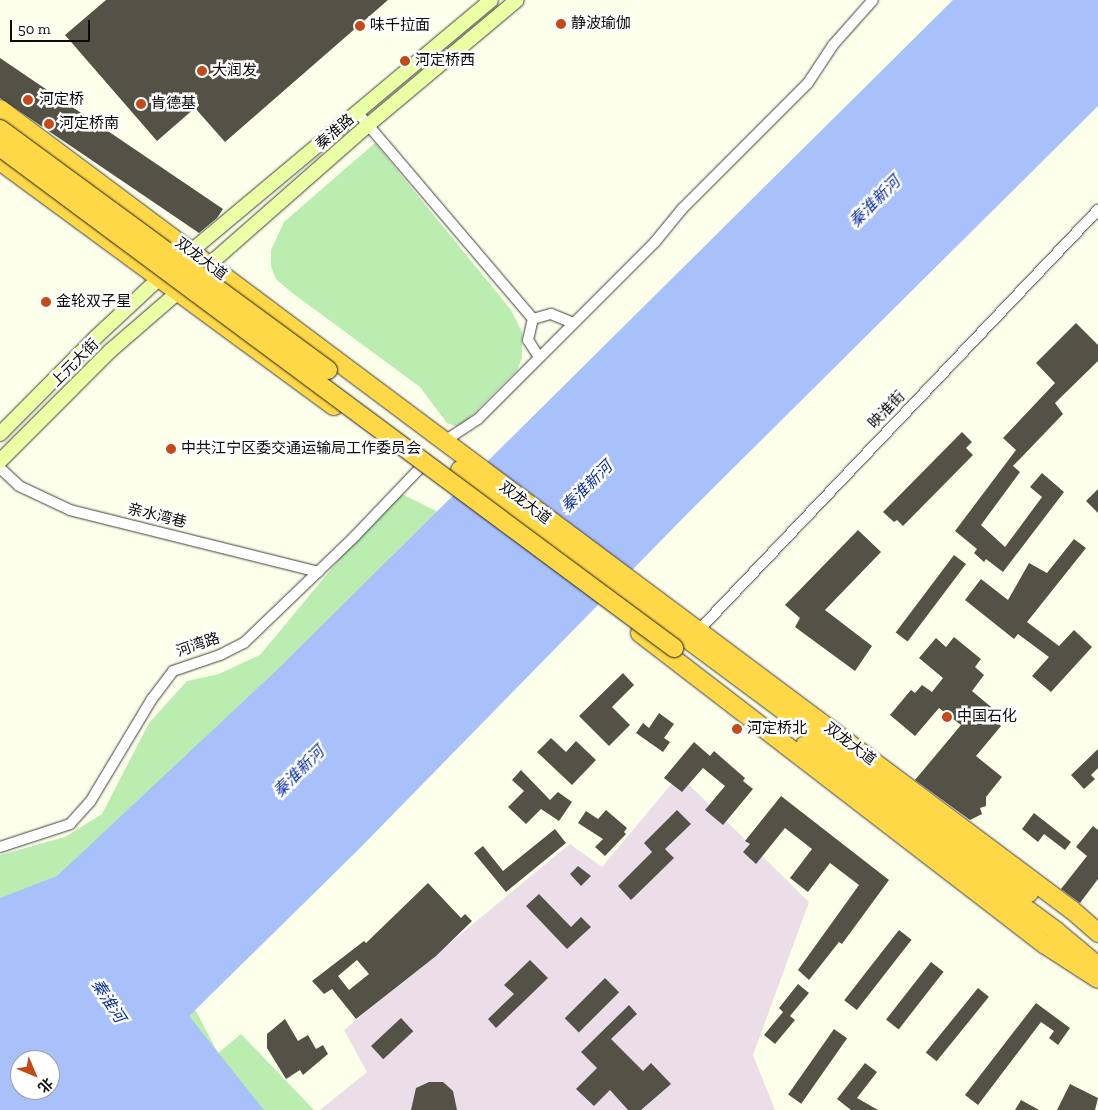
<!DOCTYPE html>
<meta charset="utf-8">
<style>
body{margin:0}
#map{position:relative;width:1098px;height:1110px;overflow:hidden;background:#fcffe9;font-family:"Zilla Slab","Noto Sans SC",serif}
div>[style]{position:absolute}
[style*='--x']{left:calc(var(--x)*1px);top:calc(var(--y)*1px);width:calc(var(--w)*1px);rotate:calc(var(--a)*1deg)}
.industrial>*{inset:0;background:#ebdee8}
.green>*{inset:0;background:#bbecb0}
.water>*{inset:0;background:#a9c1fb}
.building>*{inset:0;background:#545147;transform-origin:0 0}
.roads{filter:drop-shadow(0 0 1px #3e3e3e) drop-shadow(0 0 1px #3e3e3e)}
.street>*{height:10px;margin:-5px;padding:0 5px;transform-origin:5px;border-radius:5px;background:#fff}
.secondary>*{height:14px;margin:-7px;padding:0 7px;transform-origin:7px;border-radius:7px;background:#ebffa4}
.highway>*{height:18px;margin:-9px;padding:0 9px;transform-origin:9px;border-radius:9px;background:#ffd847}
.bridges{filter:drop-shadow(0 0 1px #1c1c1c) drop-shadow(0 0 1px #1c1c1c)}
.highway-bridge>*{height:18px;margin:-9px;padding:0 9px;transform-origin:9px;border-radius:9px;background:#ffd847}
.dots>*{width:14px;height:14px;translate:-50% -50%;box-sizing:border-box;border:2px solid #fff;border-radius:50%}
span{translate:-50% -50%;white-space:nowrap;text-align:center;line-height:1.15;-webkit-text-stroke:5px #fff;paint-order:stroke}
.poi-label{font-size:15px;color:#0b0b0b}
.left{translate:0 -50%;text-align:left}
.street-label{font-size:15px;color:#0b0b0b}
.water-label{font-size:16px;color:#0c2fa5;font-style:italic}
.north{position:absolute;left:10px;top:1050px;width:50px;height:50px;box-sizing:border-box;background:#fff;border:1px solid #9d9d9d;border-radius:50%;rotate:135deg;font-size:14px;font-weight:700;line-height:20px;text-align:center;color:#0b0b0b}
.north::after{content:'';display:block;margin:auto;width:18px;height:22px;background:#c54a19;clip-path:polygon(50% 0,100% 100%,50% 72%,0 100%)}
.scale{position:absolute;left:10px;top:20px;width:80px;height:22px;box-sizing:border-box;border:2px solid #0b0b0b;border-top:0;padding-left:6px;font-size:15px;line-height:18px;white-space:nowrap;color:#0b0b0b;-webkit-text-stroke:4px #fff;paint-order:stroke}
</style>
<div id="map">
<div class="industrial">
<div style="clip-path:polygon(679px 775px,809px 902px,753px 1055px,775px 1110px,320px 1110px,367px 1072px,344px 1030px,570px 844px,602px 867px)"></div>
</div>
<div class="green">
<div style="clip-path:polygon(375px 143px,511px 310px,522px 332px,522px 358px,517px 370px,463px 424px,455px 426px,447px 423px,420px 387px,291px 292px,276px 279px,271px 266px,271px 250px,284px 222px)"></div>
<div style="clip-path:polygon(evenodd,396px 491px,438px 512px,114px 837px,138px 901px,218px 1053px,241px 1034px,314px 1110px,0 1110px,0 855px,65px 837px,102px 814px,149px 723px,187px 681px,219px 674px,260px 655px,396px 491px,20px 1060px,50px 1060px,50px 1090px,20px 1090px,20px 1060px)"></div>
</div>
<div class="water">
<div style="clip-path:polygon(evenodd,953px 0,1098px 0,1098px 106px,688px 513px,358px 850px,189px 1016px,264px 1110px,0 1110px,0 898px,57px 876px,279px 668px,953px 0,20px 1060px,50px 1060px,50px 1090px,20px 1090px,20px 1060px)"></div>
</div>
<div class="building">
<div style="clip-path:polygon(106px 0,388px 0,225px 142px,195px 108px,157px 141px,65px 35px)"></div>
<div style="clip-path:polygon(0 58px,223px 209px,217px 218px,199px 233px,0 98px)"></div>
<div style="clip-path:polygon(1076px 323px,1098px 345px,1098px 361px,1055px 403px,1063px 414px,1013px 466px,1020px 472px,981px 525px,1005px 547px,1042px 497px,1030px 487px,1042px 473px,1064px 492px,1003px 572px,986px 559px,984px 562px,974px 553px,977px 549px,955px 531px,1016px 450px,1003px 438px,1055px 383px,1036px 363px)"></div>
<div style="clip-path:polygon(962px 432px,972px 442px,966px 448px,973px 455px,903px 526px,897px 520px,894px 522px,883px 512px)"></div>
<div style="clip-path:polygon(1098px 489px,1098px 513px,1086px 501px)"></div>
<div style="clip-path:polygon(858px 530px,881px 552px,825px 610px,872px 646px,855px 671px,795px 627px,800px 618px,785px 605px)"></div>
<div style="clip-path:polygon(1074px 539px,1086px 548px,1027px 622px,1059px 646px,1074px 630px,1092px 647px,1051px 692px,1032px 676px,1049px 657px,1018px 634px,1014px 639px,965px 600px,981px 579px,1008px 600px,1029px 563px,1047px 573px)"></div>
<div style="left:954px;top:555px;width:15px;height:97px;rotate:37deg"></div>
<div style="clip-path:polygon(954px 637px,981px 659px,975px 667px,984px 675px,972px 691px,1003px 717px,998px 723px,1001px 726px,976px 756px,1002px 777px,986px 797px,986px 806px,980px 808px,982px 814px,970px 820px,915px 780px,961px 725px,939px 708px,915px 736px,890px 715px,911px 690px,915px 693px,922px 685px,932px 692px,943px 678px,919px 658px,936px 638px,946px 647px)"></div>
<div style="clip-path:polygon(623px 673px,634px 685px,612px 707px,630px 725px,609px 746px,579px 716px)"></div>
<div style="clip-path:polygon(659px 713px,674px 724px,664px 738px,670px 742px,663px 752px,636px 733px,643px 723px,649px 728px)"></div>
<div style="clip-path:polygon(551px 738px,566px 752px,576px 741px,596px 760px,572px 785px,537px 752px)"></div>
<div style="clip-path:polygon(694px 742px,710px 756px,714px 751px,745px 778px,743px 781px,753px 789px,723px 825px,705px 810px,725px 786px,703px 768px,682px 792px,664px 778px)"></div>
<div style="clip-path:polygon(1098px 749px,1098px 768px,1091px 775px,1095px 779px,1084px 789px,1071px 775px)"></div>
<div style="clip-path:polygon(521px 770px,550px 800px,558px 792px,572px 802px,559px 821px,541px 809px,526px 824px,508px 807px,524px 791px,512px 780px)"></div>
<div style="clip-path:polygon(781px 796px,889px 880px,842px 944px,839px 942px,809px 980px,798px 970px,859px 885px,830px 863px,808px 892px,790px 878px,812px 849px,785px 828px,756px 864px,743px 852px,750px 844px,745px 841px)"></div>
<div style="clip-path:polygon(606px 810px,627px 828px,624px 832px,626px 834px,605px 856px,595px 847px,603px 839px,578px 823px,586px 811px,598px 819px)"></div>
<div style="clip-path:polygon(677px 810px,691px 824px,665px 849px,674px 858px,631px 900px,618px 886px,652px 852px,644px 843px)"></div>
<div style="clip-path:polygon(1034px 813px,1071px 842px,1065px 850px,1044px 834px,1038px 842px,1022px 829px)"></div>
<div style="clip-path:polygon(1093px 826px,1098px 830px,1098px 879px,1080px 903px,1061px 889px,1087px 856px,1076px 847px)"></div>
<div style="clip-path:polygon(555px 829px,566px 843px,506px 892px,474px 853px,483px 846px,503px 871px)"></div>
<div style="clip-path:polygon(578px 866px,591px 876px,581px 886px,570px 874px)"></div>
<div style="clip-path:polygon(evenodd,428px 883px,461px 918px,465px 914px,472px 921px,436px 956px,356px 1019px,332px 989px,324px 994px,312px 981px,364px 941px,366px 943px,428px 883px,357px 960px,369px 974px,349px 990px,338px 976px,357px 960px)"></div>
<div style="clip-path:polygon(539px 894px,571px 927px,581px 917px,591px 927px,567px 949px,526px 906px)"></div>
<div style="left:899px;top:930px;width:16px;height:89px;rotate:38deg"></div>
<div style="clip-path:polygon(530px 960px,548px 978px,496px 1028px,488px 1019px,514px 994px,504px 985px)"></div>
<div style="left:931px;top:962px;width:16px;height:73px;rotate:38deg"></div>
<div style="left:605px;top:978px;width:20px;height:57px;rotate:45deg"></div>
<div style="clip-path:polygon(798px 984px,809px 993px,790px 1016px,795px 1020px,775px 1044px,764px 1035px,783px 1012px,779px 1008px)"></div>
<div style="left:978px;top:988px;width:14px;height:83px;rotate:39deg"></div>
<div style="clip-path:polygon(1036px 1003px,1070px 1028px,1058px 1045px,1049px 1038px,1054px 1031px,1041px 1022px,978px 1105px,965px 1095px)"></div>
<div style="clip-path:polygon(629px 1005px,637px 1014px,611px 1039px,643px 1071px,651px 1063px,671px 1084px,641px 1110px,628px 1110px,610px 1090px,594px 1106px,576px 1089px,597px 1068px,581px 1052px)"></div>
<div style="left:401px;top:1018px;width:18px;height:41px;rotate:47deg"></div>
<div style="clip-path:polygon(285px 1019px,298px 1041px,308px 1035px,316px 1049px,323px 1045px,328px 1054px,303px 1075px,300px 1070px,286px 1079px,267px 1048px,267px 1034px)"></div>
<div style="left:834px;top:1029px;width:16px;height:80px;rotate:35deg"></div>
<div style="clip-path:polygon(865px 1063px,877px 1072px,857px 1098px,878px 1110px,851px 1110px,837px 1099px)"></div>
<div style="clip-path:polygon(429px 1082px,443px 1082px,453px 1091px,457px 1110px,411px 1110px,416px 1088px)"></div>
<div style="clip-path:polygon(1070px 1084px,1098px 1098px,1095px 1110px,1057px 1110px)"></div>
<div style="clip-path:polygon(1021px 1100px,1039px 1110px,1015px 1110px)"></div>
</div>
<div class="roads">
<div class="street">
<div style="--x:357;--y:112;--w:272;--a:49.6"></div>
<div style="--x:539;--y:357;--w:20;--a:-123"></div>
<div style="--x:528;--y:340;--w:22;--a:-77"></div>
<div style="--x:533;--y:319;--w:19;--a:-16"></div>
<div style="--x:551;--y:314;--w:24;--a:22"></div>
<div style="--x:443;--y:442;--w:42;--a:-33.3"></div>
<div style="--x:478;--y:419;--w:250;--a:-45"></div>
<div style="--x:655;--y:242;--w:43;--a:-50.7"></div>
<div style="--x:682;--y:209;--w:178;--a:-45"></div>
<div style="--x:808;--y:83;--w:45;--a:-56.7"></div>
<div style="--x:833;--y:45;--w:60;--a:-48.4"></div>
<div style="--x:0;--y:468;--w:26;--a:43"></div>
<div style="--x:19;--y:486;--w:56;--a:25.2"></div>
<div style="--x:70;--y:510;--w:256;--a:14"></div>
<div style="--x:698;--y:631;--w:581;--a:-46.47"></div>
<div style="--x:0;--y:847;--w:74;--a:-18.2"></div>
<div style="--x:70;--y:824;--w:30;--a:-48"></div>
<div style="--x:90;--y:802;--w:120;--a:-59"></div>
<div style="--x:152;--y:699;--w:35;--a:-53"></div>
<div style="--x:173;--y:671;--w:50;--a:-18.8"></div>
<div style="--x:220;--y:655;--w:27;--a:-27"></div>
<div style="--x:244;--y:643;--w:154;--a:-43.9"></div>
<div style="--x:355;--y:536;--w:94;--a:-46.3"></div>
</div>
<div class="secondary">
<div style="--x:184;--y:257;--w:400;--a:-39.9"></div>
<div style="--x:203;--y:270;--w:220;--a:-41.3"></div>
<div style="--x:368;--y:125;--w:194;--a:-40"></div>
<div style="--x:0;--y:434;--w:136;--a:-45.3"></div>
<div style="--x:96;--y:337;--w:96;--a:-42.9"></div>
<div style="--x:0;--y:461;--w:156;--a:-45"></div>
<div style="--x:110;--y:351;--w:99;--a:-40.9"></div>
</div>
<div class="highway">
<div style="--x:0;--y:109;--w:1338;--a:36.77"></div>
<div style="--x:1072;--y:910;--w:35;--a:41"></div>
<div style="--x:0;--y:161;--w:414;--a:36.3"></div>
<div style="--x:460;--y:470;--w:709;--a:36.63"></div>
<div style="--x:640;--y:633;--w:510;--a:37.59"></div>
<div style="--x:1044;--y:944;--w:64;--a:32.9"></div>
<div style="--x:805;--y:745;--w:312;--a:36.5"></div>
<div style="--x:1056;--y:931;--w:55;--a:39.8"></div>
</div>
</div>
<div class="bridges">
<div class="highway-bridge">
<div style="--x:0;--y:129;--w:407;--a:36.3"></div>
<div style="--x:0;--y:147;--w:840;--a:36.62"></div>
</div>
</div>
<div class="dots">
<div style="left:561px;top:24px;background:#c54a19"></div>
<div style="left:360px;top:26px;background:#c54a19"></div>
<div style="left:405px;top:61px;background:#c54a19"></div>
<div style="left:202px;top:71px;background:#c54a19"></div>
<div style="left:28px;top:100px;background:#c54a19"></div>
<div style="left:141px;top:104px;background:#c54a19"></div>
<div style="left:49px;top:124px;background:#c54a19"></div>
<div style="left:46px;top:302px;background:#c54a19"></div>
<div style="left:171px;top:449px;background:#c54a19"></div>
<div style="left:947px;top:717px;background:#c54a19"></div>
<div style="left:737px;top:729px;background:#c54a19"></div>
</div>
<div class="poi-label">
<span class="left" style="left:571px;top:24px">静波瑜伽</span>
<span class="left" style="left:370px;top:26px">味千拉面</span>
<span class="left" style="left:415px;top:61px">河定桥西</span>
<span class="left" style="left:212px;top:71px">大润发</span>
<span class="left" style="left:39px;top:100px">河定桥</span>
<span class="left" style="left:151px;top:104px">肯德基</span>
<span class="left" style="left:59px;top:124px">河定桥南</span>
<span class="left" style="left:56px;top:302px">金轮双子星</span>
<span class="left" style="left:181px;top:449px">中共江宁区委交通运输局工作委员会</span>
<span class="left" style="left:957px;top:717px">中国石化</span>
<span class="left" style="left:747px;top:729px">河定桥北</span>
</div>
<div class="street-label">
<span style="left:335px;top:132px;rotate:-41deg">秦淮路</span>
<span style="left:201px;top:259px;rotate:37deg">双龙大道</span>
<span style="left:75px;top:363px;rotate:-45deg">上元大街</span>
<span style="left:887px;top:410px;rotate:-46deg">映淮街</span>
<span style="left:525px;top:503px;rotate:37deg">双龙大道</span>
<span style="left:157px;top:516px;rotate:14deg">亲水湾巷</span>
<span style="left:198px;top:645px;rotate:-19deg">河湾路</span>
<span style="left:850px;top:744px;rotate:37deg">双龙大道</span>
</div>
<div class="water-label">
<span style="left:875px;top:202px;rotate:-45deg">秦淮新河</span>
<span style="left:587px;top:487px;rotate:-45deg">秦淮新河</span>
<span style="left:299px;top:772px;rotate:-45deg">秦淮新河</span>
<span style="left:108px;top:1001px;rotate:57deg">秦淮河</span>
</div>
<div class="north">北</div>
<div class="scale">50 m</div>
</div>
